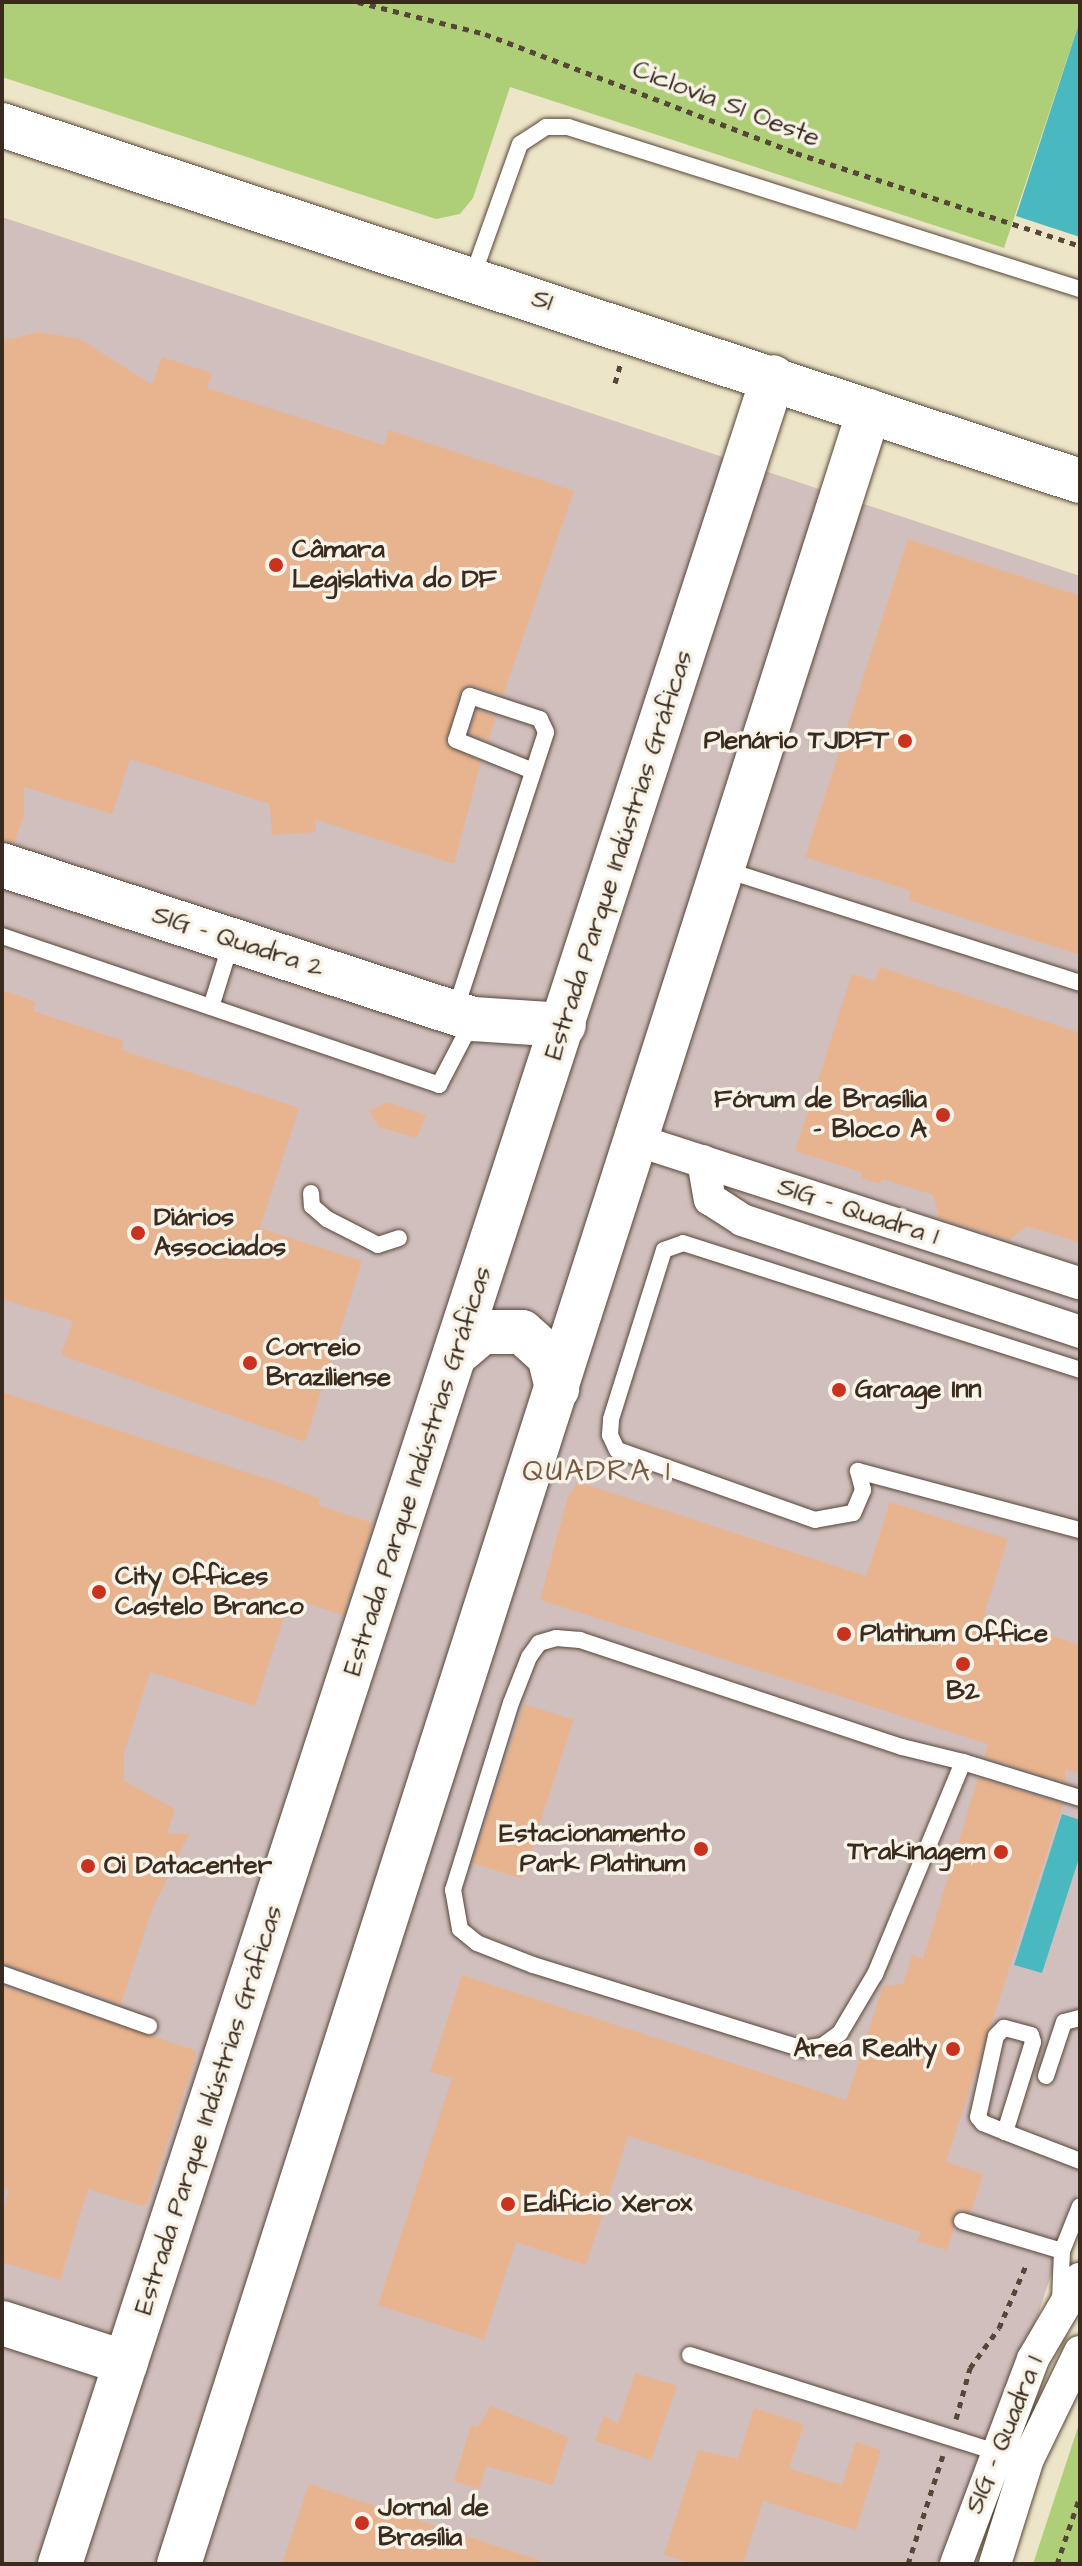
<!DOCTYPE html>
<meta charset="utf-8">
<style>
body{margin:0}
#map{position:relative;width:1082px;height:2566px;overflow:hidden;background:#ede5c8;font-family:"Architects Daughter",sans-serif}
div>[style]{position:absolute}
[style*='--x']{left:calc(var(--x)*1px);top:calc(var(--y)*1px);width:calc(var(--w)*1px);rotate:calc(var(--a)*1deg)}
.industrial>*{inset:0;background:#d1bfbd}
.green>*{inset:0;background:#aecf77}
.water>*{inset:0;background:#4ab9bf}
.building>*{inset:0;background:#e8b48f;transform-origin:0 0}
.path>*{height:5px;margin-top:-2.5px;transform-origin:0;background:repeating-linear-gradient(90deg,#564638 0 6px,transparent 0 12px)}
.roads{filter:drop-shadow(0 0 2px #564638) drop-shadow(0 0 2px #564638)}
.lane>*{height:16px;margin:-8px;padding:0 8px;transform-origin:8px;border-radius:8px;background:#fff}
.street>*{height:32px;margin:-16px;padding:0 16px;transform-origin:16px;border-radius:16px;background:#fff}
.secondary>*{height:44px;margin:-22px;padding:0 22px;transform-origin:22px;border-radius:22px;background:#fff}
.primary>*{height:44px;margin:-22px;padding:0 22px;transform-origin:22px;border-radius:22px;background:#fff}
.highway>*{height:44px;margin:-22px;padding:0 22px;transform-origin:22px;border-radius:22px;background:#fff}
.dots>*{width:22px;height:22px;translate:-50% -50%;box-sizing:border-box;border:4px solid #f7f3e8;border-radius:50%}
span{translate:-50% -50%;white-space:nowrap;text-align:center;line-height:1.15;-webkit-text-stroke:7px #f7f3e8;paint-order:stroke}
.street-label{font-size:26px;color:#3b2a1e}
.poi-label{font-size:26px;color:#3b2a1e;font-weight:700}
.left{translate:0 -50%;text-align:left}
.right{translate:-100% -50%;text-align:right}
.quarter-label{font-size:30px;color:#785a46;letter-spacing:2px}
.frame{position:absolute;inset:0;border:4px solid #3b2a1e;pointer-events:none}
</style>
<div id="map">
<div class="industrial">
<div style="clip-path:polygon(2px 217px,1080px 576px,1080px 2187px,956px 2564px,2px 2564px)"></div>
</div>
<div class="green">
<div style="clip-path:polygon(2px 2px,1080px 2px,1080px 20px,1004px 248px,510px 87px,473px 198px,460px 214px,436px 219px,2px 77px)"></div>
<div style="clip-path:polygon(1080px 2421px,1080px 2564px,1033px 2564px)"></div>
</div>
<div class="water">
<div style="clip-path:polygon(1080px 20px,1080px 237px,1016px 216px)"></div>
<div style="clip-path:polygon(1062px 1814px,1080px 1820px,1080px 1855px,1042px 1973px,1014px 1965px)"></div>
</div>
<div class="building">
<div style="clip-path:polygon(39px 332px,80px 339px,152px 385px,162px 357px,212px 373px,207px 388px,384px 445px,389px 430px,574px 491px,503px 695px,473px 685px,460px 693px,445px 743px,481px 762px,454px 864px,315px 819px,316px 832px,272px 835px,270px 804px,130px 759px,112px 814px,24px 787px,24px 815px,14px 843px,2px 841px,2px 341px)"></div>
<div style="clip-path:polygon(908px 539px,1080px 596px,1080px 955px,908px 900px,911px 891px,805px 857px)"></div>
<div style="left:477px;top:710px;width:20px;height:25px;rotate:18deg"></div>
<div style="clip-path:polygon(880px 967px,1080px 1033px,1080px 1243px,1027px 1226px,1009px 1240px,939px 1218px,933px 1195px,883px 1179px,879px 1184px,862px 1178px,861px 1172px,795px 1151px,852px 974px,875px 981px)"></div>
<div style="clip-path:polygon(2px 990px,36px 1002px,33px 1011px,124px 1041px,121px 1050px,299px 1108px,260px 1228px,362px 1261px,305px 1442px,61px 1355px,73px 1321px,2px 1299px)"></div>
<div style="clip-path:polygon(387px 1102px,426px 1115px,417px 1138px,379px 1127px,369px 1111px)"></div>
<div style="clip-path:polygon(2px 1392px,285px 1485px,320px 1499px,318px 1505px,373px 1523px,343px 1615px,290px 1598px,255px 1706px,150px 1672px,124px 1753px,124px 1781px,175px 1809px,167px 1834px,189px 1834px,151px 1912px,121px 2004px,2px 1963px)"></div>
<div style="clip-path:polygon(578px 1482px,866px 1576px,890px 1502px,1008px 1539px,984px 1614px,1080px 1645px,1080px 1774px,1065px 1769px,1065px 1782px,984px 1757px,988px 1744px,540px 1600px,568px 1496px)"></div>
<div style="left:524px;top:1704px;width:52px;height:167px;rotate:18deg"></div>
<div style="clip-path:polygon(978px 1778px,1063px 1804px,946px 2162px,983px 2174px,971px 2212px,961px 2209px,952px 2217px,954px 2229px,947px 2250px,917px 2241px,921px 2232px,628px 2136px,586px 2265px,516px 2242px,484px 2340px,378px 2305px,452px 2078px,430px 2072px,462px 1975px,846px 2100px,883px 1986px,903px 1984px,912px 1955px,923px 1959px)"></div>
<div style="clip-path:polygon(2px 1986px,194px 2050px,196px 2057px,147px 2203px,143px 2206px,88px 2189px,60px 2280px,2px 2262px,2px 2212px,9px 2190px,2px 2188px)"></div>
<div style="clip-path:polygon(635px 2373px,677px 2386px,651px 2460px,595px 2441px,604px 2416px,618px 2424px)"></div>
<div style="clip-path:polygon(491px 2406px,568px 2437px,553px 2485px,486px 2466px,479px 2489px,454px 2481px,471px 2425px,478px 2427px)"></div>
<div style="clip-path:polygon(754px 2408px,804px 2424px,789px 2468px,842px 2485px,856px 2442px,881px 2450px,856px 2530px,763px 2501px,743px 2564px,692px 2564px,664px 2555px,698px 2450px,738px 2459px)"></div>
<div style="clip-path:polygon(309px 2484px,539px 2560px,538px 2564px,282px 2564px)"></div>
</div>
<div class="path">
<div style="--x:358;--y:2;--w:131;--a:14.1"></div>
<div style="--x:485;--y:34;--w:333;--a:20.9"></div>
<div style="--x:796;--y:153;--w:299;--a:18.1"></div>
<div style="--x:615;--y:383;--w:19;--a:-74"></div>
<div style="--x:956;--y:2419;--w:53;--a:-74.6"></div>
<div style="--x:970;--y:2368;--w:49;--a:-54.1"></div>
<div style="--x:999;--y:2328;--w:71;--a:-66.7"></div>
<div style="--x:908;--y:2564;--w:114;--a:-72.2"></div>
<div style="--x:1057;--y:2564;--w:72;--a:-71.3"></div>
</div>
<div class="roads">
<div class="lane">
<div style="--x:472;--y:278;--w:142;--a:-70.3"></div>
<div style="--x:520;--y:144;--w:31;--a:-33"></div>
<div style="--x:546;--y:127;--w:22;--a:0"></div>
<div style="--x:568;--y:127;--w:537;--a:17.56"></div>
<div style="--x:723;--y:869;--w:375;--a:17.7"></div>
<div style="--x:2;--y:936;--w:462;--a:18.8"></div>
<div style="--x:439;--y:1085;--w:73;--a:-62.4"></div>
<div style="--x:211;--y:1007;--w:67;--a:-72.6"></div>
<div style="--x:455;--y:1011;--w:293;--a:-71.9"></div>
<div style="--x:546;--y:732;--w:14;--a:-115"></div>
<div style="--x:540;--y:719;--w:74;--a:-161.8"></div>
<div style="--x:470;--y:696;--w:46;--a:107.7"></div>
<div style="--x:456;--y:740;--w:83;--a:21.9"></div>
<div style="--x:311;--y:1193;--w:13;--a:86"></div>
<div style="--x:312;--y:1206;--w:20;--a:41"></div>
<div style="--x:327;--y:1219;--w:57;--a:27"></div>
<div style="--x:378;--y:1245;--w:22;--a:-18"></div>
<div style="--x:858;--y:1471;--w:20;--a:75"></div>
<div style="--x:863;--y:1490;--w:25;--a:113"></div>
<div style="--x:853;--y:1513;--w:39;--a:170"></div>
<div style="--x:815;--y:1520;--w:210;--a:-160.5"></div>
<div style="--x:617;--y:1450;--w:17;--a:-115"></div>
<div style="--x:610;--y:1435;--w:16;--a:-86"></div>
<div style="--x:611;--y:1419;--w:177;--a:-72.6"></div>
<div style="--x:664;--y:1250;--w:20;--a:-20"></div>
<div style="--x:683;--y:1243;--w:417;--a:17.7"></div>
<div style="--x:858;--y:1471;--w:230;--a:14.9"></div>
<div style="--x:963;--y:1762;--w:230;--a:112.5"></div>
<div style="--x:875;--y:1974;--w:69;--a:120.7"></div>
<div style="--x:840;--y:2033;--w:22;--a:144"></div>
<div style="--x:822;--y:2046;--w:19;--a:171"></div>
<div style="--x:803;--y:2049;--w:283;--a:-162.7"></div>
<div style="--x:533;--y:1965;--w:60;--a:-158.6"></div>
<div style="--x:477;--y:1943;--w:22;--a:-141"></div>
<div style="--x:460;--y:1929;--w:40;--a:-100"></div>
<div style="--x:453;--y:1890;--w:196;--a:-72.8"></div>
<div style="--x:511;--y:1703;--w:49;--a:-68.6"></div>
<div style="--x:529;--y:1657;--w:17;--a:-54"></div>
<div style="--x:539;--y:1643;--w:18;--a:-16"></div>
<div style="--x:556;--y:1638;--w:24;--a:5"></div>
<div style="--x:580;--y:1640;--w:339;--a:18.4"></div>
<div style="--x:902;--y:1747;--w:63;--a:13.8"></div>
<div style="--x:963;--y:1762;--w:122;--a:17.1"></div>
<div style="--x:2;--y:1974;--w:156;--a:19.5"></div>
<div style="--x:1046;--y:2076;--w:57;--a:-71.6"></div>
<div style="--x:1064;--y:2022;--w:16;--a:-14"></div>
<div style="--x:1005;--y:2132;--w:94;--a:-72.7"></div>
<div style="--x:1033;--y:2042;--w:7;--a:-106"></div>
<div style="--x:1031;--y:2035;--w:28;--a:-165"></div>
<div style="--x:1004;--y:2028;--w:11;--a:135"></div>
<div style="--x:996;--y:2036;--w:83;--a:102.5"></div>
<div style="--x:978;--y:2117;--w:8;--a:50"></div>
<div style="--x:983;--y:2123;--w:24;--a:22"></div>
<div style="--x:1005;--y:2132;--w:80;--a:21.1"></div>
<div style="--x:962;--y:2221;--w:104;--a:16.7"></div>
<div style="--x:1060;--y:2301;--w:50;--a:-87.7"></div>
<div style="--x:1062;--y:2251;--w:48;--a:-68.2"></div>
<div style="--x:690;--y:2355;--w:320;--a:17.6"></div>
</div>
<div class="street">
<div style="--x:636;--y:1140;--w:466;--a:17.9"></div>
<div style="--x:703;--y:1161;--w:39;--a:80"></div>
<div style="--x:710;--y:1199;--w:38;--a:33"></div>
<div style="--x:742;--y:1220;--w:356;--a:18.3"></div>
<div style="--x:956;--y:2564;--w:219;--a:-69.4"></div>
<div style="--x:1033;--y:2359;--w:93;--a:-59.6"></div>
<div style="--x:995;--y:2564;--w:110;--a:-72.6"></div>
<div style="--x:1028;--y:2459;--w:119;--a:-64.1"></div>
</div>
<div class="secondary">
<div style="--x:2;--y:865;--w:496;--a:18.1"></div>
<div style="--x:473;--y:1019;--w:91;--a:3.8"></div>
<div style="--x:2;--y:2323;--w:130;--a:17.9"></div>
</div>
<div class="primary">
<div style="--x:455;--y:1355;--w:35;--a:-40"></div>
<div style="--x:482;--y:1332;--w:40;--a:0"></div>
<div style="--x:522;--y:1332;--w:36;--a:42"></div>
<div style="--x:549;--y:1356;--w:34;--a:76"></div>
<div style="--x:60;--y:2564;--w:2300;--a:-71.94"></div>
<div style="--x:179;--y:2564;--w:2261;--a:-72.23"></div>
</div>
<div class="highway">
<div style="--x:2;--y:125;--w:1135;--a:18.28"></div>
</div>
</div>
<div class="dots">
<div style="left:276px;top:565px;background:#c8321e"></div>
<div style="left:905px;top:741px;background:#c8321e"></div>
<div style="left:943px;top:1115px;background:#c8321e"></div>
<div style="left:138px;top:1233px;background:#c8321e"></div>
<div style="left:250px;top:1363px;background:#c8321e"></div>
<div style="left:839px;top:1390px;background:#c8321e"></div>
<div style="left:99px;top:1592px;background:#c8321e"></div>
<div style="left:844px;top:1634px;background:#c8321e"></div>
<div style="left:963px;top:1664px;background:#c8321e"></div>
<div style="left:701px;top:1849px;background:#c8321e"></div>
<div style="left:1001px;top:1852px;background:#c8321e"></div>
<div style="left:88px;top:1866px;background:#c8321e"></div>
<div style="left:953px;top:2049px;background:#c8321e"></div>
<div style="left:508px;top:2204px;background:#c8321e"></div>
<div style="left:362px;top:2523px;background:#c8321e"></div>
</div>
<div class="street-label">
<span style="left:726px;top:104px;rotate:21deg">Ciclovia S1 Oeste</span>
<span style="left:542px;top:301px;rotate:18deg">S1</span>
<span style="left:619px;top:855px;rotate:-72deg">Estrada Parque Indústrias Gráficas</span>
<span style="left:238px;top:942px;rotate:18deg">SIG - Quadra 2</span>
<span style="left:858px;top:1212px;rotate:18deg">SIG - Quadra 1</span>
<span style="left:418px;top:1471px;rotate:-72deg">Estrada Parque Indústrias Gráficas</span>
<span style="left:209px;top:2110px;rotate:-72deg">Estrada Parque Indústrias Gráficas</span>
<span style="left:1005px;top:2435px;rotate:-68deg">SIG - Quadra 1</span>
</div>
<div class="poi-label">
<span class="left" style="left:292px;top:565px">Câmara<br>Legislativa do DF</span>
<span class="right" style="left:889px;top:741px">Plenário TJDFT</span>
<span class="right" style="left:927px;top:1115px">Fórum de Brasília<br>- Bloco A</span>
<span class="left" style="left:154px;top:1233px">Diários<br>Associados</span>
<span class="left" style="left:266px;top:1363px">Correio<br>Braziliense</span>
<span class="left" style="left:855px;top:1390px">Garage Inn</span>
<span class="left" style="left:115px;top:1592px">City Offices<br>Castelo Branco</span>
<span class="left" style="left:860px;top:1634px">Platinum Office</span>
<span style="left:963px;top:1692px">B2</span>
<span class="right" style="left:685px;top:1849px">Estacionamento<br>Park Platinum</span>
<span class="right" style="left:985px;top:1852px">Trakinagem</span>
<span class="left" style="left:104px;top:1866px">Oi Datacenter</span>
<span class="right" style="left:937px;top:2049px">Area Realty</span>
<span class="left" style="left:524px;top:2204px">Edifício Xerox</span>
<span class="left" style="left:378px;top:2523px">Jornal de<br>Brasília</span>
</div>
<div class="quarter-label">
<span style="left:597px;top:1471px">QUADRA 1</span>
</div>
<div class="frame"></div>
</div>
